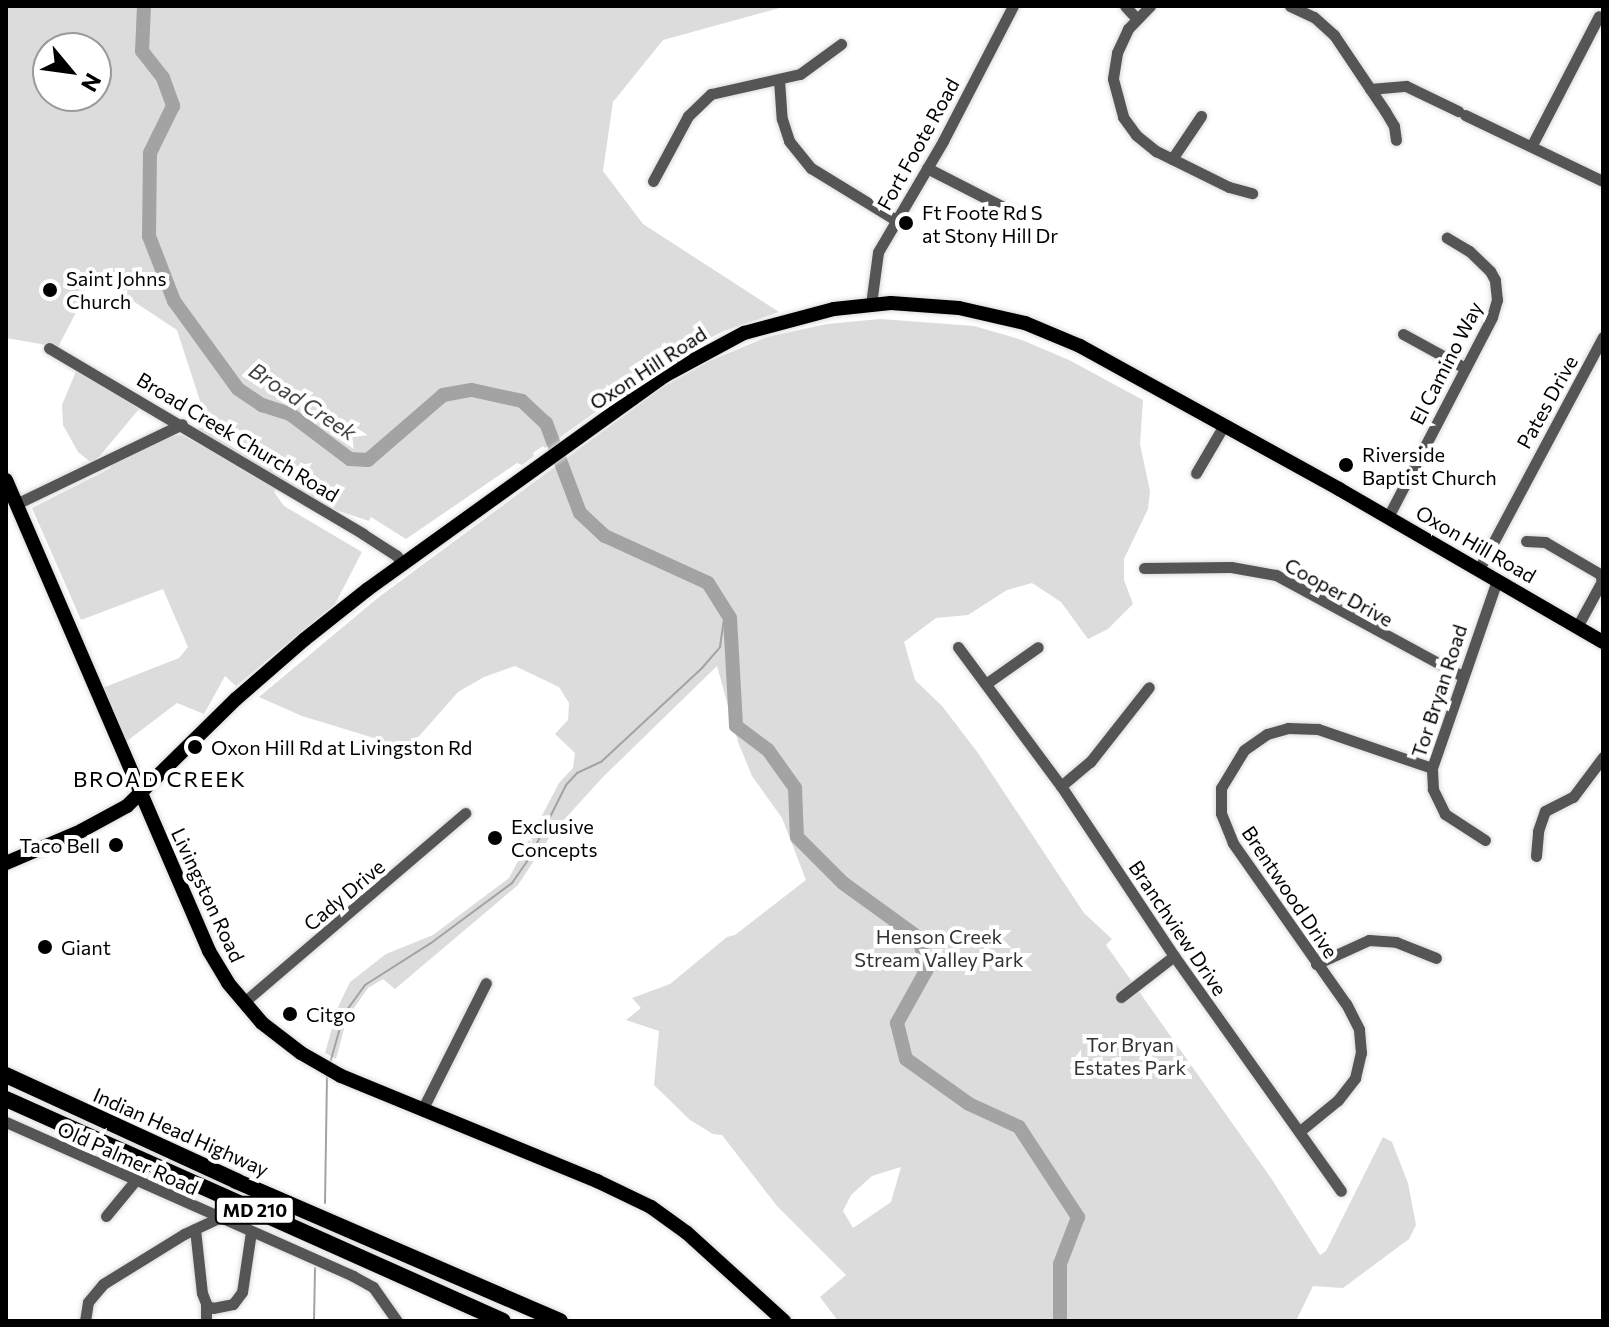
<!DOCTYPE html>
<style>
body{margin:0}
#map{position:relative;width:1609px;height:1327px;overflow:hidden;background:#fff;font-family:Commissioner,sans-serif}
div>[style]{position:absolute}
[style*='--x']{left:calc(var(--x)*1px);top:calc(var(--y)*1px);width:calc(var(--w)*1px);rotate:calc(var(--a)*1deg)}
.green>*{inset:0;background:#dcdcdc}
.stream>*{height:2px;margin:-1px;padding:0 1px;transform-origin:1px;border-radius:1px;background:#a3a3a3}
.river>*{height:14px;margin:-7px;padding:0 7px;transform-origin:7px;border-radius:7px;background:#a3a3a3}
.roads{filter:drop-shadow(0 0 2px #dbdbdb) drop-shadow(0 0 2px #dbdbdb)}
.minor>*{height:11px;margin:-5.5px;padding:0 5.5px;transform-origin:5.5px;border-radius:5.5px;background:#555}
.major>*{height:14px;margin:-7px;padding:0 7px;transform-origin:7px;border-radius:7px;background:#000}
.highway>*{height:16px;margin:-8px;padding:0 8px;transform-origin:8px;border-radius:8px;background:#000}
.dots>*{width:22px;height:22px;translate:-50% -50%;box-sizing:border-box;border:4px solid #fff;border-radius:50%}
span{translate:-50% -50%;white-space:nowrap;text-align:center;line-height:1.15;-webkit-text-stroke:8px #fff;paint-order:stroke}
.shield-label span{padding:2px 6px;background:#fff;border:2px solid;border-radius:6px;-webkit-text-stroke-width:0}
.shield-label{font-size:18px;color:#000;font-weight:700}
.street-label{font-size:20px;color:#000}
.poi-label{font-size:20px;color:#000}
.left{translate:0 -50%;text-align:left}
.right{translate:-100% -50%;text-align:right}
.park-label{font-size:20px;color:#333}
.water-label{font-size:22px;color:#444;font-style:italic}
.neighbourhood-label{font-size:22px;color:#000;letter-spacing:2px}
.frame{position:absolute;inset:0;border:8px solid #000;pointer-events:none}
.north{position:absolute;left:32px;top:32px;width:80px;height:80px;box-sizing:border-box;background:#fff;border:2px solid #999;border-radius:50%;rotate:119deg;font-size:22px;font-weight:700;line-height:32px;text-align:center;color:#000}
.north::after{content:'';display:block;margin:auto;width:28px;height:36px;background:#000;clip-path:polygon(50% 0,100% 100%,50% 72%,0 100%)}
</style>
<div id="map">
<div class="green">
<div style="clip-path:polygon(evenodd,6px 6px,787px 6px,663px 40px,613px 102px,603px 171px,643px 224px,779px 312px,724px 331px,674px 356px,545px 448px,543px 446px,533px 453px,534px 456px,522px 465px,517px 463px,406px 539px,371px 517px,369px 521px,324px 506px,197px 431px,208px 411px,202px 407px,177px 330px,95px 276px,58px 347px,6px 338px,6px 6px,48px 48px,96px 48px,96px 96px,48px 96px,48px 48px)"></div>
<div style="clip-path:polygon(evenodd,880px 319px,974px 326px,1022px 340px,1069px 360px,1143px 400px,1140px 444px,1150px 491px,1148px 509px,1124px 559px,1124px 580px,1133px 604px,1108px 629px,1088px 639px,1061px 602px,1032px 583px,1007px 590px,968px 615px,936px 618px,904px 642px,915px 680px,942px 706px,978px 753px,1084px 913px,1112px 939px,1106px 945px,1271px 1178px,1320px 1255px,1326px 1251px,1383px 1137px,1392px 1142px,1408px 1183px,1416px 1225px,1409px 1239px,1343px 1288px,1313px 1286px,1296px 1321px,838px 1321px,820px 1297px,846px 1275px,777px 1206px,722px 1135px,713px 1134px,690px 1120px,654px 1085px,659px 1031px,626px 1020px,641px 1008px,632px 998px,670px 984px,727px 937px,735px 935px,806px 880px,782px 818px,752px 776px,738px 742px,717px 666px,602px 778px,553px 832px,518px 885px,395px 989px,383px 979px,368px 988px,347px 1018px,336px 1059px,325px 1053px,338px 1007px,350px 982px,386px 954px,433px 935px,509px 878px,559px 783px,573px 768px,575px 753px,555px 734px,568px 720px,569px 703px,559px 687px,515px 666px,484px 677px,458px 692px,399px 759px,374px 738px,302px 716px,259px 697px,379px 597px,663px 387px,710px 361px,767px 337px,827px 324px,880px 319px,901px 1167px,891px 1202px,853px 1228px,843px 1211px,851px 1195px,872px 1176px,901px 1167px)"></div>
<div style="clip-path:polygon(77px 369px,139px 409px,93px 464px,78px 452px,63px 425px,62px 405px)"></div>
<div style="clip-path:polygon(182px 435px,276px 487px,274px 492px,284px 506px,362px 552px,335px 604px,236px 686px,225px 676px,204px 714px,177px 703px,123px 744px,100px 689px,179px 658px,188px 647px,163px 589px,81px 620px,32px 508px,111px 468px,110px 463px,167px 436px)"></div>
</div>
<div class="stream">
<div style="--x:330;--y:1063;--w:51;--a:-74.1"></div>
<div style="--x:344;--y:1014;--w:36;--a:-54"></div>
<div style="--x:365;--y:985;--w:78;--a:-32.5"></div>
<div style="--x:431;--y:943;--w:101;--a:-36.5"></div>
<div style="--x:512;--y:883;--w:32;--a:-55"></div>
<div style="--x:530;--y:857;--w:80;--a:-63.4"></div>
<div style="--x:566;--y:785;--w:16;--a:-47"></div>
<div style="--x:577;--y:773;--w:26;--a:-25"></div>
<div style="--x:601;--y:762;--w:138;--a:-42.9"></div>
<div style="--x:702;--y:668;--w:28;--a:-49"></div>
<div style="--x:720;--y:647;--w:36;--a:-82"></div>
<div style="--x:325;--y:1203;--w:126;--a:-89.1"></div>
<div style="--x:314;--y:1321;--w:53;--a:-88.9"></div>
</div>
<div class="river">
<div style="--x:144;--y:6;--w:45;--a:92.5"></div>
<div style="--x:142;--y:51;--w:34;--a:52"></div>
<div style="--x:163;--y:78;--w:30;--a:70"></div>
<div style="--x:173;--y:106;--w:52;--a:116.1"></div>
<div style="--x:150;--y:153;--w:83;--a:90.7"></div>
<div style="--x:149;--y:236;--w:70;--a:69"></div>
<div style="--x:174;--y:301;--w:109;--a:54"></div>
<div style="--x:238;--y:389;--w:29;--a:34"></div>
<div style="--x:262;--y:405;--w:29;--a:18"></div>
<div style="--x:290;--y:414;--w:75;--a:36.9"></div>
<div style="--x:350;--y:459;--w:18;--a:3"></div>
<div style="--x:368;--y:460;--w:99;--a:-40.9"></div>
<div style="--x:443;--y:395;--w:29;--a:-10"></div>
<div style="--x:472;--y:390;--w:51;--a:12.4"></div>
<div style="--x:522;--y:401;--w:33;--a:43"></div>
<div style="--x:546;--y:423;--w:96;--a:69.3"></div>
<div style="--x:580;--y:513;--w:34;--a:43"></div>
<div style="--x:605;--y:536;--w:113;--a:24.5"></div>
<div style="--x:708;--y:583;--w:41;--a:57.8"></div>
<div style="--x:730;--y:618;--w:108;--a:86.8"></div>
<div style="--x:736;--y:726;--w:40;--a:37"></div>
<div style="--x:768;--y:750;--w:47;--a:54.6"></div>
<div style="--x:795;--y:788;--w:49;--a:87.7"></div>
<div style="--x:797;--y:837;--w:65;--a:45"></div>
<div style="--x:843;--y:883;--w:94;--a:35.9"></div>
<div style="--x:919;--y:938;--w:32;--a:76"></div>
<div style="--x:927;--y:969;--w:62;--a:119.1"></div>
<div style="--x:897;--y:1023;--w:37;--a:76"></div>
<div style="--x:906;--y:1059;--w:77;--a:35.5"></div>
<div style="--x:969;--y:1104;--w:55;--a:24.7"></div>
<div style="--x:1019;--y:1127;--w:108;--a:56.8"></div>
<div style="--x:1078;--y:1217;--w:50;--a:111"></div>
<div style="--x:1060;--y:1264;--w:57;--a:90"></div>
</div>
<div class="roads">
<div class="minor">
<div style="--x:1125;--y:6;--w:16;--a:47"></div>
<div style="--x:1150;--y:6;--w:32;--a:134"></div>
<div style="--x:1128;--y:29;--w:26;--a:115"></div>
<div style="--x:1117;--y:53;--w:26;--a:99"></div>
<div style="--x:1113;--y:79;--w:39;--a:75"></div>
<div style="--x:1123;--y:117;--w:22;--a:54"></div>
<div style="--x:1136;--y:135;--w:26;--a:39"></div>
<div style="--x:1156;--y:151;--w:81;--a:26.3"></div>
<div style="--x:1229;--y:187;--w:24;--a:15"></div>
<div style="--x:1290;--y:6;--w:26;--a:25"></div>
<div style="--x:1314;--y:17;--w:27;--a:42"></div>
<div style="--x:1334;--y:35;--w:92;--a:56.1"></div>
<div style="--x:1385;--y:111;--w:17;--a:59"></div>
<div style="--x:1394;--y:126;--w:14;--a:82"></div>
<div style="--x:779;--y:80;--w:39;--a:86"></div>
<div style="--x:782;--y:119;--w:23;--a:72"></div>
<div style="--x:789;--y:141;--w:35;--a:51"></div>
<div style="--x:811;--y:168;--w:100;--a:31.5"></div>
<div style="--x:1370;--y:89;--w:36;--a:-5"></div>
<div style="--x:1406;--y:86;--w:58;--a:25.7"></div>
<div style="--x:1465;--y:115;--w:153;--a:25.6"></div>
<div style="--x:1532;--y:145;--w:145;--a:-62.6"></div>
<div style="--x:1172;--y:159;--w:52;--a:-56"></div>
<div style="--x:927;--y:168;--w:101;--a:27.1"></div>
<div style="--x:653;--y:181;--w:74;--a:-61.7"></div>
<div style="--x:688;--y:116;--w:32;--a:-44"></div>
<div style="--x:711;--y:94;--w:91;--a:-12.7"></div>
<div style="--x:800;--y:74;--w:51;--a:-36.2"></div>
<div style="--x:871;--y:304;--w:52;--a:-82.3"></div>
<div style="--x:878;--y:252;--w:129;--a:-59.6"></div>
<div style="--x:943;--y:141;--w:152;--a:-62.6"></div>
<div style="--x:1403;--y:334;--w:71;--a:28.7"></div>
<div style="--x:49;--y:348;--w:365;--a:30.6"></div>
<div style="--x:363;--y:534;--w:40;--a:32.9"></div>
<div style="--x:397;--y:556;--w:10;--a:61"></div>
<div style="--x:1196;--y:473;--w:56;--a:-59.7"></div>
<div style="--x:16;--y:504;--w:184;--a:-25.7"></div>
<div style="--x:1388;--y:517;--w:225;--a:-62.5"></div>
<div style="--x:1492;--y:317;--w:18;--a:-74"></div>
<div style="--x:1497;--y:300;--w:20;--a:-96"></div>
<div style="--x:1495;--y:280;--w:10;--a:-119"></div>
<div style="--x:1490;--y:271;--w:29;--a:-136"></div>
<div style="--x:1469;--y:251;--w:26;--a:-149"></div>
<div style="--x:1526;--y:541;--w:19;--a:3"></div>
<div style="--x:1545;--y:542;--w:64;--a:30.2"></div>
<div style="--x:1600;--y:574;--w:7;--a:74"></div>
<div style="--x:1602;--y:581;--w:52;--a:118.5"></div>
<div style="--x:1144;--y:568;--w:87;--a:-0.7"></div>
<div style="--x:1231;--y:567;--w:46;--a:10.1"></div>
<div style="--x:1276;--y:575;--w:212;--a:28.5"></div>
<div style="--x:1479;--y:569;--w:263;--a:-61.9"></div>
<div style="--x:958;--y:647;--w:173;--a:53.5"></div>
<div style="--x:1061;--y:786;--w:204;--a:56.4"></div>
<div style="--x:1174;--y:956;--w:288;--a:54.6"></div>
<div style="--x:987;--y:683;--w:62;--a:-35.2"></div>
<div style="--x:1061;--y:786;--w:38;--a:-40"></div>
<div style="--x:1090;--y:762;--w:95;--a:-51.8"></div>
<div style="--x:1485;--y:840;--w:48;--a:-147"></div>
<div style="--x:1445;--y:814;--w:28;--a:-116"></div>
<div style="--x:1433;--y:789;--w:21;--a:-93"></div>
<div style="--x:1432;--y:768;--w:199;--a:-70.9"></div>
<div style="--x:1536;--y:856;--w:25;--a:-85"></div>
<div style="--x:1538;--y:831;--w:21;--a:-71"></div>
<div style="--x:1545;--y:811;--w:31;--a:-27"></div>
<div style="--x:1573;--y:797;--w:50;--a:-53.1"></div>
<div style="--x:1316;--y:964;--w:58;--a:-24.4"></div>
<div style="--x:1369;--y:940;--w:27;--a:4"></div>
<div style="--x:1396;--y:942;--w:43;--a:21.8"></div>
<div style="--x:1121;--y:997;--w:67;--a:-37.7"></div>
<div style="--x:244;--y:1002;--w:291;--a:-40.5"></div>
<div style="--x:422;--y:1110;--w:142;--a:-63.3"></div>
<div style="--x:6;--y:1122;--w:380;--a:23.9"></div>
<div style="--x:353;--y:1276;--w:23;--a:29"></div>
<div style="--x:373;--y:1287;--w:42;--a:54.8"></div>
<div style="--x:1300;--y:1131;--w:49;--a:-39.2"></div>
<div style="--x:1338;--y:1100;--w:28;--a:-52"></div>
<div style="--x:1355;--y:1078;--w:26;--a:-77"></div>
<div style="--x:1361;--y:1053;--w:24;--a:-95"></div>
<div style="--x:1359;--y:1029;--w:28;--a:-117"></div>
<div style="--x:1346;--y:1004;--w:197;--a:-125.1"></div>
<div style="--x:1233;--y:843;--w:32;--a:-112"></div>
<div style="--x:1221;--y:813;--w:25;--a:-90"></div>
<div style="--x:1221;--y:788;--w:44;--a:-58.8"></div>
<div style="--x:1244;--y:750;--w:28;--a:-35"></div>
<div style="--x:1267;--y:734;--w:22;--a:-16"></div>
<div style="--x:1288;--y:728;--w:30;--a:2"></div>
<div style="--x:1318;--y:729;--w:120;--a:18.9"></div>
<div style="--x:106;--y:1216;--w:45;--a:-50.4"></div>
<div style="--x:195;--y:1229;--w:64;--a:83.8"></div>
<div style="--x:202;--y:1293;--w:14;--a:69"></div>
<div style="--x:207;--y:1306;--w:6;--a:18"></div>
<div style="--x:213;--y:1308;--w:20;--a:-11"></div>
<div style="--x:233;--y:1304;--w:15;--a:-53"></div>
<div style="--x:242;--y:1292;--w:61;--a:-81.5"></div>
<div style="--x:85;--y:1321;--w:19;--a:-81"></div>
<div style="--x:88;--y:1302;--w:23;--a:-50"></div>
<div style="--x:103;--y:1284;--w:95;--a:-31.7"></div>
<div style="--x:184;--y:1234;--w:38;--a:-25"></div>
<div style="--x:206;--y:1321;--w:17;--a:-90"></div>
</div>
<div class="major">
<div style="--x:6;--y:480;--w:513;--a:66.68"></div>
<div style="--x:209;--y:951;--w:37;--a:59"></div>
<div style="--x:228;--y:983;--w:52;--a:49.6"></div>
<div style="--x:262;--y:1023;--w:49;--a:37.6"></div>
<div style="--x:301;--y:1053;--w:46;--a:29.9"></div>
<div style="--x:341;--y:1076;--w:277;--a:22.3"></div>
<div style="--x:597;--y:1181;--w:60;--a:25.7"></div>
<div style="--x:651;--y:1207;--w:44;--a:35.8"></div>
<div style="--x:687;--y:1233;--w:131;--a:42.2"></div>
<div style="--x:6;--y:863;--w:82;--a:-23.1"></div>
<div style="--x:81;--y:831;--w:52;--a:-28.5"></div>
<div style="--x:127;--y:806;--w:153;--a:-44.5"></div>
<div style="--x:236;--y:699;--w:91;--a:-41"></div>
<div style="--x:305;--y:639;--w:80;--a:-38.4"></div>
<div style="--x:368;--y:589;--w:365;--a:-35.7"></div>
<div style="--x:664;--y:376;--w:91;--a:-28.3"></div>
<div style="--x:744;--y:333;--w:93;--a:-14.9"></div>
<div style="--x:834;--y:309;--w:57;--a:-6"></div>
<div style="--x:891;--y:303;--w:68;--a:4.2"></div>
<div style="--x:959;--y:308;--w:68;--a:12.8"></div>
<div style="--x:1025;--y:323;--w:60;--a:22.7"></div>
<div style="--x:1080;--y:346;--w:296;--a:28.9"></div>
<div style="--x:1339;--y:489;--w:305;--a:30.1"></div>
</div>
<div class="highway">
<div style="--x:6;--y:1075;--w:253;--a:24.7"></div>
<div style="--x:236;--y:1181;--w:353;--a:23.4"></div>
<div style="--x:6;--y:1099;--w:544;--a:24.07"></div>
</div>
</div>
<div class="dots">
<div style="left:906px;top:223px;background:#000"></div>
<div style="left:50px;top:290px;background:#000"></div>
<div style="left:1346px;top:465px;background:#000"></div>
<div style="left:195px;top:747px;background:#000"></div>
<div style="left:495px;top:838px;background:#000"></div>
<div style="left:116px;top:845px;background:#000"></div>
<div style="left:45px;top:947px;background:#000"></div>
<div style="left:290px;top:1014px;background:#000"></div>
</div>
<div class="shield-label">
<span style="left:255px;top:1210px">MD 210</span>
</div>
<div class="street-label">
<span style="left:918px;top:144px;rotate:-61deg">Fort Foote Road</span>
<span style="left:1446px;top:363px;rotate:-63deg">El Camino Way</span>
<span style="left:648px;top:368px;rotate:-33deg">Oxon Hill Road</span>
<span style="left:1547px;top:402px;rotate:-61deg">Pates Drive</span>
<span style="left:238px;top:437px;rotate:31deg">Broad Creek Church Road</span>
<span style="left:1476px;top:544px;rotate:30deg">Oxon Hill Road</span>
<span style="left:1339px;top:592px;rotate:29deg">Cooper Drive</span>
<span style="left:1439px;top:691px;rotate:-72deg">Tor Bryan Road</span>
<span style="left:1290px;top:892px;rotate:56deg">Brentwood Drive</span>
<span style="left:208px;top:895px;rotate:65deg">Livingston Road</span>
<span style="left:344px;top:895px;rotate:-40deg">Cady Drive</span>
<span style="left:1178px;top:928px;rotate:56deg">Branchview Drive</span>
<span style="left:181px;top:1132px;rotate:24deg">Indian Head Highway</span>
<span style="left:128px;top:1158px;rotate:24deg">Old Palmer Road</span>
</div>
<div class="poi-label">
<span class="left" style="left:922px;top:224px">Ft Foote Rd S<br>at Stony Hill Dr</span>
<span class="left" style="left:66px;top:290px">Saint Johns<br>Church</span>
<span class="left" style="left:1362px;top:466px">Riverside<br>Baptist Church</span>
<span class="left" style="left:211px;top:747px">Oxon Hill Rd at Livingston Rd</span>
<span class="left" style="left:511px;top:838px">Exclusive<br>Concepts</span>
<span class="right" style="left:100px;top:845px">Taco Bell</span>
<span class="left" style="left:61px;top:947px">Giant</span>
<span class="left" style="left:306px;top:1014px">Citgo</span>
</div>
<div class="park-label">
<span style="left:939px;top:948px">Henson Creek<br>Stream Valley Park</span>
<span style="left:1130px;top:1056px">Tor Bryan<br>Estates Park</span>
</div>
<div class="water-label">
<span style="left:303px;top:401px;rotate:33deg">Broad Creek</span>
</div>
<div class="neighbourhood-label">
<span style="left:160px;top:779px">BROAD CREEK</span>
</div>
<div class="frame"></div>
<div class="north">N</div>
</div>
